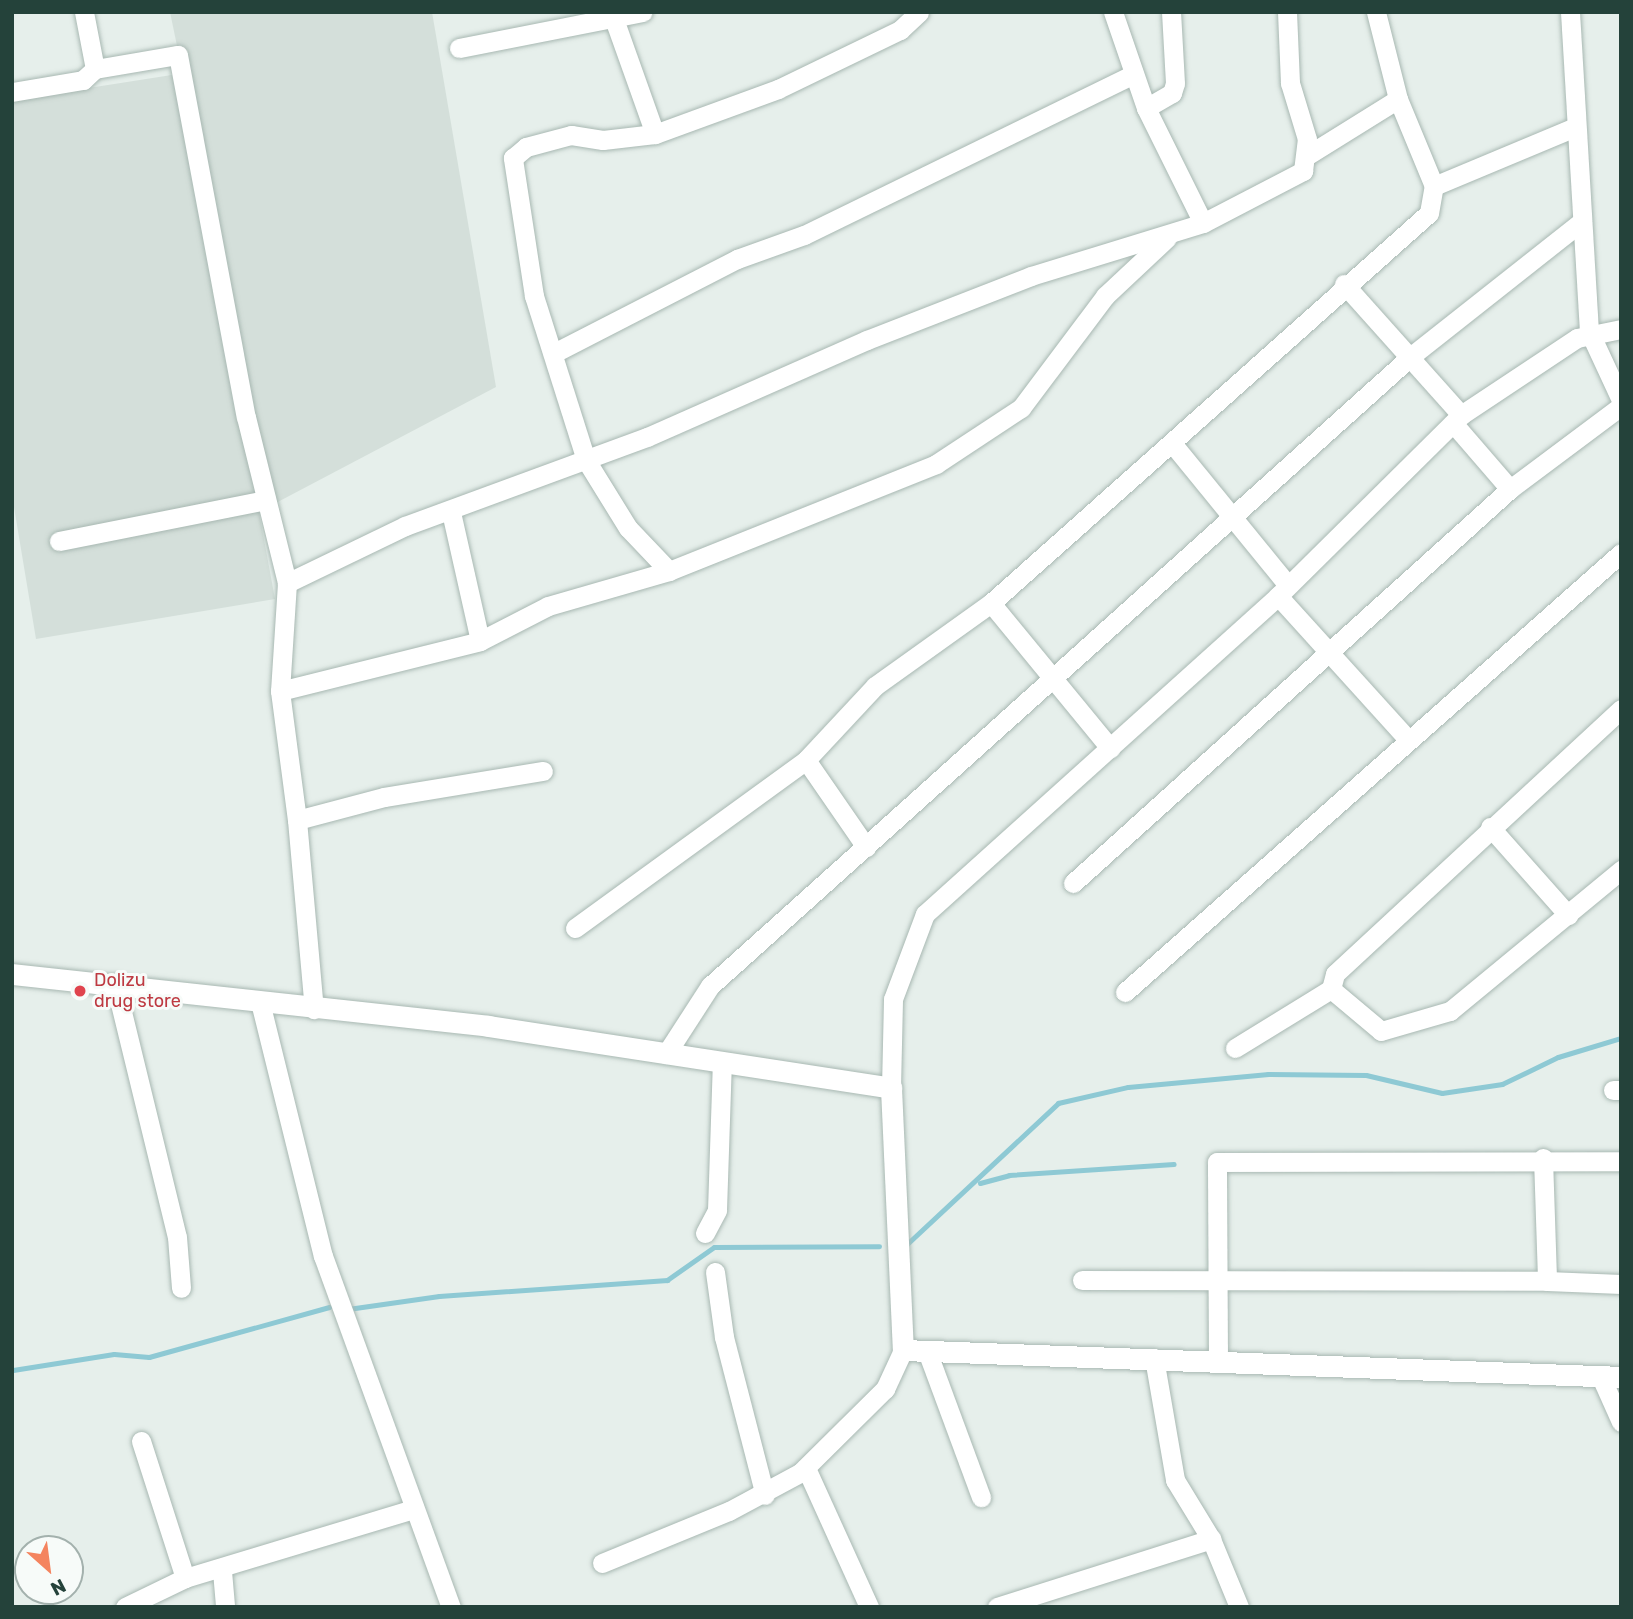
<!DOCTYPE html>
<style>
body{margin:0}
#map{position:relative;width:1633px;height:1619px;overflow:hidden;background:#e6efeb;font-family:Rubik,sans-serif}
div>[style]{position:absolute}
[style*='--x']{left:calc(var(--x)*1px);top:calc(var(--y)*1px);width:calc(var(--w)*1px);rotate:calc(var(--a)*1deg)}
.built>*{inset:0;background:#d4dfda}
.stream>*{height:5px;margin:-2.5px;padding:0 2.5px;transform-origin:2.5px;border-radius:2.5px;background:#8ec9d4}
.roads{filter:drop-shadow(0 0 2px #a8b8b2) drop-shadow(0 0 2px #a8b8b2)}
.minor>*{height:19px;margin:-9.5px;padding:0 9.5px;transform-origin:9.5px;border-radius:9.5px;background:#fff}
.tertiary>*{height:21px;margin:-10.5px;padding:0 10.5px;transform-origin:10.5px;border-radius:10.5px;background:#fff}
.dots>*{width:19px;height:19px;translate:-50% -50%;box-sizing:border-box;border:4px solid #f7fbf9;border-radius:50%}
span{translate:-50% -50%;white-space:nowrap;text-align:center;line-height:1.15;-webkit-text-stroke:6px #f7fbf9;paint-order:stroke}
.health-label{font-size:18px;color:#be3a42}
.left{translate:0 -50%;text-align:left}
.frame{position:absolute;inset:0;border:14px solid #24423a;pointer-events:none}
.north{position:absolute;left:14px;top:1535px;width:70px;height:70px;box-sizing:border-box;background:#f7fbf9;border:2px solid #a3b1ad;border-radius:50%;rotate:152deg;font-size:19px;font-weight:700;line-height:28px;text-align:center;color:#24423a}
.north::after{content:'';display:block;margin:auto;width:24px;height:32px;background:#f4845f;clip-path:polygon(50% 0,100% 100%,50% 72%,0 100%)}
</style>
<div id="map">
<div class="built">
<div style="clip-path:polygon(170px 12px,432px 12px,496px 387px,272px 505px)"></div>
<div style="clip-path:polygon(178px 74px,275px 599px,36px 639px,12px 495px,12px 100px)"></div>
</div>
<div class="stream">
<div style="--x:980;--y:1183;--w:30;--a:-15"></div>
<div style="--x:1009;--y:1175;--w:165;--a:-3.8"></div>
<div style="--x:907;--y:1244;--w:207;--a:-43"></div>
<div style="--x:1058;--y:1103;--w:72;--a:-12.9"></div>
<div style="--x:1128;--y:1087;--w:141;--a:-5.3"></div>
<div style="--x:1268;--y:1074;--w:98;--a:0.6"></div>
<div style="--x:1366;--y:1075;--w:78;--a:13.3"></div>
<div style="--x:1442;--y:1093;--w:61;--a:-8.5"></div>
<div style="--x:1502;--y:1084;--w:62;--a:-25.7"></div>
<div style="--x:1558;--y:1057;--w:66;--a:-16.8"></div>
<div style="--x:348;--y:1309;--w:92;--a:-8.1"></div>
<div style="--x:439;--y:1296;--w:229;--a:-4"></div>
<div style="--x:667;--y:1280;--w:57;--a:-35.1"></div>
<div style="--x:714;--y:1247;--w:165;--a:-0.3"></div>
<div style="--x:13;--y:1370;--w:102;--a:-9"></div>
<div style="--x:114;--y:1354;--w:35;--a:5"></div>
<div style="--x:149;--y:1357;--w:187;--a:-15.5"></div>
</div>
<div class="roads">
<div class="minor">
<div style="--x:84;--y:12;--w:58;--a:79.1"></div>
<div style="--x:95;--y:69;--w:84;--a:-9.6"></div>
<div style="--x:178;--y:55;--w:368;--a:79.4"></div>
<div style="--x:246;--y:417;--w:171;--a:76.1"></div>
<div style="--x:287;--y:583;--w:108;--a:93.7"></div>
<div style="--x:280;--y:691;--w:130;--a:82.5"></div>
<div style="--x:297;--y:820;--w:90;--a:-14.8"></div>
<div style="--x:384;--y:797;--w:161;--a:-9.3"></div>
<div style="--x:1113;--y:12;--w:102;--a:71"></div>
<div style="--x:1146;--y:108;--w:128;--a:63.6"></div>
<div style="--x:1570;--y:12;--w:320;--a:86.6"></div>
<div style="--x:1589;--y:331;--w:76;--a:65.1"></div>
<div style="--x:614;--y:19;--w:122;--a:70.4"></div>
<div style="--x:459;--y:48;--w:187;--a:-11.1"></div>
<div style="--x:12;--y:92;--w:72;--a:-9.6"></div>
<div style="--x:83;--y:80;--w:16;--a:-43"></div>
<div style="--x:1146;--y:108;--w:30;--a:-30"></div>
<div style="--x:1172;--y:93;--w:10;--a:-73"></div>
<div style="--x:1175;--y:83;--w:71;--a:-93.2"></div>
<div style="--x:1308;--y:155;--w:106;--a:-31.9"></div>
<div style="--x:1434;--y:186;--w:153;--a:-22.7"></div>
<div style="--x:1344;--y:284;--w:176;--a:48.2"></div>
<div style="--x:554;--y:353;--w:206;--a:-27.2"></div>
<div style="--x:737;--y:259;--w:71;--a:-19.7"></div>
<div style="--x:804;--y:235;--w:365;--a:-26"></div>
<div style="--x:1172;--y:443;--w:183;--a:50.8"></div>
<div style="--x:1510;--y:489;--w:139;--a:-36.8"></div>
<div style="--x:451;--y:512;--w:132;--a:77.3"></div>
<div style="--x:59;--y:541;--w:211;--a:-11.2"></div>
<div style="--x:669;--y:571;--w:59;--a:-133.6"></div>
<div style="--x:628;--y:528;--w:80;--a:-121.7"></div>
<div style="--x:586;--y:460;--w:172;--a:-107.6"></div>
<div style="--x:534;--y:296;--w:140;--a:-98.7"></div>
<div style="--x:513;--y:158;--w:17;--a:-40"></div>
<div style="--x:526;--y:147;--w:47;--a:-14.9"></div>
<div style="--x:571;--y:135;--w:32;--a:9"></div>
<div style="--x:603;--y:140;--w:52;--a:-6.6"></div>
<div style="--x:655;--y:134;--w:131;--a:-20.1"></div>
<div style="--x:778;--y:89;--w:136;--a:-25.8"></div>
<div style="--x:900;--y:30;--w:26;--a:-43"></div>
<div style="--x:287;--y:583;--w:131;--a:-25.8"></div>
<div style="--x:405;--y:526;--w:258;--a:-20.2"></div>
<div style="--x:647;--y:437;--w:240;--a:-23.8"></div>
<div style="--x:867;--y:340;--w:176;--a:-21.3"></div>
<div style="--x:1031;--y:276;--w:180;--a:-17.1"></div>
<div style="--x:1203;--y:223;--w:113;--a:-27.5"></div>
<div style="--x:1303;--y:171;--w:32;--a:-83"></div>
<div style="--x:1307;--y:139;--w:59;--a:-106.9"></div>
<div style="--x:1290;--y:83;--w:71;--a:-92.4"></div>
<div style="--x:1278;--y:596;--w:190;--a:47.8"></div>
<div style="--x:991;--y:603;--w:188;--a:50.6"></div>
<div style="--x:280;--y:691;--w:206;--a:-14"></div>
<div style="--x:480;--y:641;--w:76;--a:-27.2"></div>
<div style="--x:548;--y:606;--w:126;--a:-16.1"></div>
<div style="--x:669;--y:571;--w:288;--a:-21.8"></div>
<div style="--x:936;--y:464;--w:102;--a:-33.4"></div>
<div style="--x:1021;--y:408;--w:140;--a:-53.1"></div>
<div style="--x:1105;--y:296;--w:85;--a:-43.1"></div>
<div style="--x:1621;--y:709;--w:390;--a:137.2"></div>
<div style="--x:1335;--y:974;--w:16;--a:105"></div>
<div style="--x:1331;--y:989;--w:65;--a:40"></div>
<div style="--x:1381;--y:1031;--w:72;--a:-16.2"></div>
<div style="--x:1450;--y:1011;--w:222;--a:-39.5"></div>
<div style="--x:806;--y:760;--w:106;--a:55.4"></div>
<div style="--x:297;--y:820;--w:190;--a:84.9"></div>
<div style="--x:1490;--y:827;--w:118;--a:48.4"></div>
<div style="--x:1073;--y:883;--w:588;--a:-42.04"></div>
<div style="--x:1510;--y:489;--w:87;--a:-130.8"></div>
<div style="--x:575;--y:928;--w:286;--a:-36"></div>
<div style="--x:806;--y:760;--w:101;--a:-47"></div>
<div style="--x:875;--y:686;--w:143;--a:-35.6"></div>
<div style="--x:991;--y:603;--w:586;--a:-41.68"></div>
<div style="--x:1429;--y:213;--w:27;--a:-80"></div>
<div style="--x:1434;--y:186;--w:94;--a:-112.5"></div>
<div style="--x:1398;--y:99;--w:90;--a:-104.2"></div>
<div style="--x:115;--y:983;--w:261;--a:76.3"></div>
<div style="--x:177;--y:1237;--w:51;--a:85.5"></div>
<div style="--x:1125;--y:992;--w:662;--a:-41.51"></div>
<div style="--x:260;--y:1002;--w:262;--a:76.1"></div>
<div style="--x:323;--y:1256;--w:374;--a:70"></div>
<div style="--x:1235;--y:1048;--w:113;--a:-31.6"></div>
<div style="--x:666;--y:1054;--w:81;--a:-57.1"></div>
<div style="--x:710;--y:986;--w:941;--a:-41.94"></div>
<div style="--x:1410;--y:357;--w:219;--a:-38.3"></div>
<div style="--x:891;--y:1088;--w:89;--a:-88.7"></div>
<div style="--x:893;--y:999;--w:91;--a:-69.4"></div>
<div style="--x:925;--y:914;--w:475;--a:-42"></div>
<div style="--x:1278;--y:596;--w:257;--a:-44.7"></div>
<div style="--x:1461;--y:415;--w:139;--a:-33.6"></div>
<div style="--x:1577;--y:338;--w:45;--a:-11.6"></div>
<div style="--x:1613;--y:1090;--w:8;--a:0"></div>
<div style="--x:1543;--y:1158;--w:123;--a:88.1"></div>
<div style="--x:1547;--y:1281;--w:74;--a:2.3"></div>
<div style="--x:705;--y:1233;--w:26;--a:-62"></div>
<div style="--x:717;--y:1210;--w:147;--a:-88.1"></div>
<div style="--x:715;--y:1272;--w:66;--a:82.1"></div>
<div style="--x:724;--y:1337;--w:163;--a:75.5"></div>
<div style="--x:1082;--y:1280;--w:465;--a:0.1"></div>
<div style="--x:927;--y:1351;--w:156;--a:69.7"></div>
<div style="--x:1154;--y:1358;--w:124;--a:80.2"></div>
<div style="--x:1175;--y:1480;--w:69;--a:58.6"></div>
<div style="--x:1211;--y:1539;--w:74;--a:67.6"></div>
<div style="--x:1218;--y:1361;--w:199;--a:-90.3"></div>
<div style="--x:1217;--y:1162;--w:404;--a:-0.1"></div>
<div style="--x:1601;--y:1377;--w:49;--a:66"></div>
<div style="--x:141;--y:1441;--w:144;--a:72.2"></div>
<div style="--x:806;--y:1468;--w:153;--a:65.6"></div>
<div style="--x:602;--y:1563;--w:137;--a:-22.3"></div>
<div style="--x:729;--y:1511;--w:81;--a:-28.2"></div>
<div style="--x:800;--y:1473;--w:120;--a:-44.7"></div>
<div style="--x:885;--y:1389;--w:43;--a:-65.2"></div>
<div style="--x:222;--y:1571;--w:36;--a:85"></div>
<div style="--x:125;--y:1607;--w:67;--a:-25.8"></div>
<div style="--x:185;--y:1578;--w:239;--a:-16.8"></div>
<div style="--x:997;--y:1607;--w:225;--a:-17.6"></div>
</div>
<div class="tertiary">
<div style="--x:12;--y:974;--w:479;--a:6.2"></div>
<div style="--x:488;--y:1026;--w:408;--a:8.7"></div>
<div style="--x:891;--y:1088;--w:262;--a:87.4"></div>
<div style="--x:903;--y:1350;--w:719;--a:2.15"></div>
</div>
</div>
<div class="dots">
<div style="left:80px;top:991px;background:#e0444e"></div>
</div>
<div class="health-label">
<span class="left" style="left:94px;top:991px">Dolizu<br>drug store</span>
</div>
<div class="frame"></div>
<div class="north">N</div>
</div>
